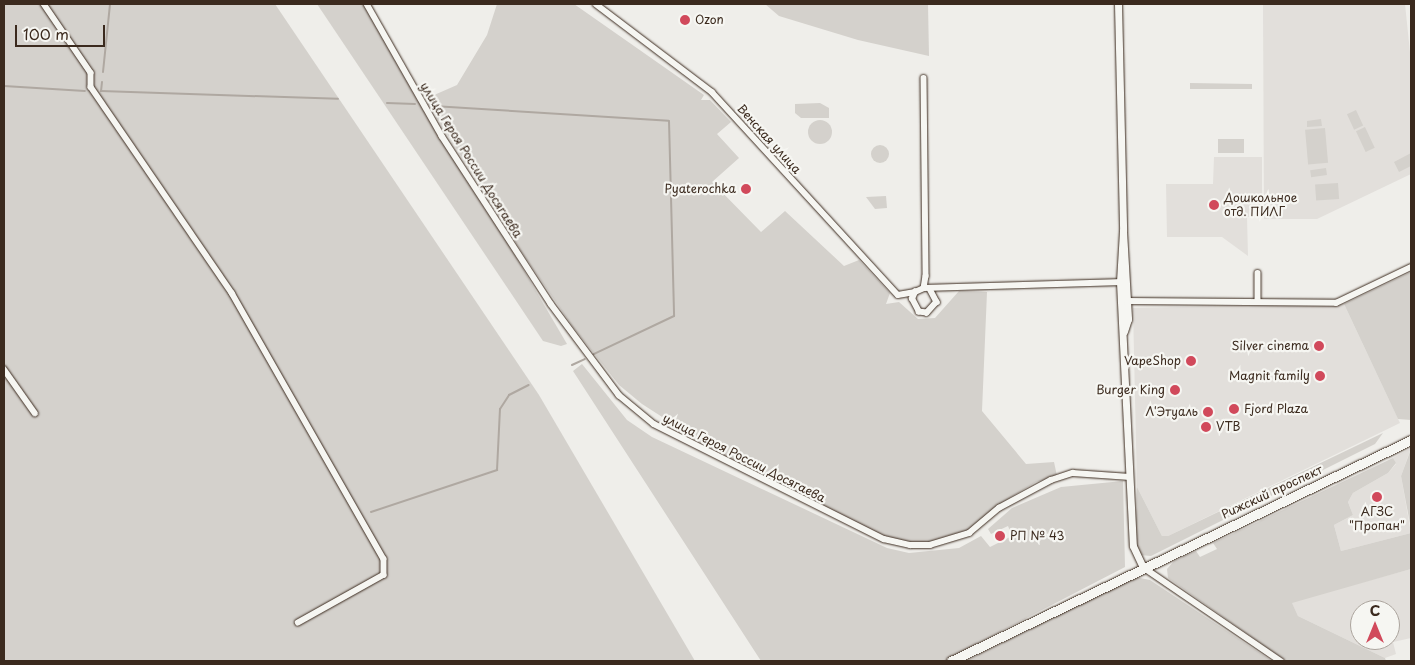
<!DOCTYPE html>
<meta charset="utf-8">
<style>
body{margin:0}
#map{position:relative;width:1415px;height:665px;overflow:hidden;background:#efeeea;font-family:"Playpen Sans",sans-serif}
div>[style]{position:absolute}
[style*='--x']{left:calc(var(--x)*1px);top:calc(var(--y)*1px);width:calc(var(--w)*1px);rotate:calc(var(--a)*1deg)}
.built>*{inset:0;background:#e2dfdb}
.green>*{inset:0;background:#d4d1cc;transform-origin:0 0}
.round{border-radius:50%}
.stream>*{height:2px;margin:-1px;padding:0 1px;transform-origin:1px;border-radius:1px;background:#afa8a1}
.roads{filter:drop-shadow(0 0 1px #3b2a1e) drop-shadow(0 0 1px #3b2a1e)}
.minor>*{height:5.5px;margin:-2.75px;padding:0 2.75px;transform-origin:2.75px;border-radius:2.75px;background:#f6f6f2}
.tertiary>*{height:7px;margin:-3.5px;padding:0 3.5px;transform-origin:3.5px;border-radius:3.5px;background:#f6f6f2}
.trunk>*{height:9px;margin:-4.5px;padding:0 4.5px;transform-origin:4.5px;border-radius:4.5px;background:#f6f6f2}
.dots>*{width:14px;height:14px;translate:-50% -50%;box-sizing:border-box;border:2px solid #f6f6f2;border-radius:50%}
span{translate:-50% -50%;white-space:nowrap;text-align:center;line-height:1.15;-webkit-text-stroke:4.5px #f6f6f2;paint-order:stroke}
.poi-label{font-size:12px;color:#3b2a1e}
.left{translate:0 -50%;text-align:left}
.right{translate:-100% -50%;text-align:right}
.street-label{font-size:12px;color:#3b2a1e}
.frame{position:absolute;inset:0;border:5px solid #3b2a1e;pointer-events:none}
.north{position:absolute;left:1350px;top:600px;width:50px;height:50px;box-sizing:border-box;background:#f6f6f2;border:1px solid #aba49d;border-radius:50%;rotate:0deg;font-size:14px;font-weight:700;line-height:20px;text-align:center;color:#3b2a1e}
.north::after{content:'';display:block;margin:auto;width:18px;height:22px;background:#d1495b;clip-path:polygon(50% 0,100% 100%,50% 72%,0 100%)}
.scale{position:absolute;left:15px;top:25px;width:90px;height:22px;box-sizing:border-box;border:2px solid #3b2a1e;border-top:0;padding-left:6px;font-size:15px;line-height:18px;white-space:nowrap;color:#3b2a1e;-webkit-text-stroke:4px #f6f6f2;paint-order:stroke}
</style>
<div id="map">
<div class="built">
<div style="clip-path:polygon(1263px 4px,1405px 4px,1411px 62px,1411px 174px,1317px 219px,1264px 219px)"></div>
<div style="clip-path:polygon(1214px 157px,1262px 157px,1262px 217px,1247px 217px,1248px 256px,1222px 237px,1167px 237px,1166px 184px,1213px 184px)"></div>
<div style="clip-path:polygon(1344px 304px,1400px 423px,1168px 536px,1162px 536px,1137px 487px,1133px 308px)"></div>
<div style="clip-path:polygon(1411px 448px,1401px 476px,1411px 533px,1341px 551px,1334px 525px,1353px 515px,1348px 502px,1353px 493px,1388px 473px,1396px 464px,1393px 458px)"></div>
<div style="clip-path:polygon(evenodd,1411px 569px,1411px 638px,1393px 642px,1396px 654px,1385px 658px,1298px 616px,1291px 602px,1411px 569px,1360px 610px,1390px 610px,1390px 640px,1360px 640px,1360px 610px)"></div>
</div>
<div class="green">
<div style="clip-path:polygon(4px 4px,275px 4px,539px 395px,695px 661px,4px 661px)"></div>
<div style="clip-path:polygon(317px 4px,368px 4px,567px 344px,561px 346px,543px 341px)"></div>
<div style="clip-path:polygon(497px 4px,574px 4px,704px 95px,701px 100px,710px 100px,731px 122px,717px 134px,739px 158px,712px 182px,761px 232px,785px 211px,844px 266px,859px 260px,890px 293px,886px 304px,899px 302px,918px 319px,935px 318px,959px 291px,987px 292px,982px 411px,1026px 464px,1054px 462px,1057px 476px,1036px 482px,1011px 497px,967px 531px,931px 542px,910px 543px,884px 537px,791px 491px,712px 449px,642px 404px,619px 385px,573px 327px,525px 257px,425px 99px,457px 85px,487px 35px)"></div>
<div style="clip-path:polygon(765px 4px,928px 4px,929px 56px,858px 40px,779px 16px)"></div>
<div style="clip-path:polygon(1190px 83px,1252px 84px,1252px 89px,1190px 89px)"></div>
<div style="clip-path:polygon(820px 103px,829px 108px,829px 118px,801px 118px,795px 113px,795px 104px)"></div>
<div style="left:1356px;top:110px;width:17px;height:10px;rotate:65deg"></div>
<div style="clip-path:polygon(1321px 119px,1322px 126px,1307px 127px,1307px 121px)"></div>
<div class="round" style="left:808px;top:120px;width:24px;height:24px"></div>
<div style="left:1365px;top:127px;width:23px;height:10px;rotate:65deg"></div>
<div style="left:1325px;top:128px;width:35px;height:20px;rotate:85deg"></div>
<div style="left:1218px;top:139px;width:26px;height:14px"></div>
<div class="round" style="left:871px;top:145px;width:18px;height:18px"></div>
<div style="clip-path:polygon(1411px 153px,1411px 166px,1399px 172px,1394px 162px)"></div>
<div style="left:1326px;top:168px;width:7px;height:16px;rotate:82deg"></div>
<div style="left:1338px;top:183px;width:16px;height:23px;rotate:86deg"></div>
<div style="clip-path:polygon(886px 196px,887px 208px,875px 209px,866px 197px)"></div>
<div style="clip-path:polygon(1411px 272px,1411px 420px,1398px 419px,1344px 304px)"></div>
<div style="clip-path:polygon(582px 364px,627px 420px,652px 437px,887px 548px,909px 553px,959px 548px,981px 536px,990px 547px,1012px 536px,1008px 526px,991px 534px,988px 529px,1012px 508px,1061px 487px,1123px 481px,1125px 567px,944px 661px,761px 661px,573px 371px)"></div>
<div style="clip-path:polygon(1383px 433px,1375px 444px,1151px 556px,1140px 555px,1135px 550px,1137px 487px,1162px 536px,1168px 536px)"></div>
<div style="clip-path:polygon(1411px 449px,1411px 529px,1401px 476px)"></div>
<div style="clip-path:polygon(1393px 458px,1396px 463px,1388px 473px,1353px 493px,1348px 502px,1353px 515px,1334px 525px,1341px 551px,1411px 533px,1411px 569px,1292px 603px,1298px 616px,1385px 658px,1386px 661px,1286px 661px,1168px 578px,1167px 569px,1174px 561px,1196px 551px,1200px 557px,1217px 549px,1213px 543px)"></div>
<div style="clip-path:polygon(1135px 577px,1150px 580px,1272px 661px,966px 661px)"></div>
</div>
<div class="stream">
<div style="--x:103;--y:72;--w:68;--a:-84.1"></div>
<div style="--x:102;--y:82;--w:9;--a:96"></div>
<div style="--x:101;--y:91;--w:237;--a:1.9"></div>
<div style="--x:4;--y:86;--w:81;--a:3.5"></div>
<div style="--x:387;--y:103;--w:28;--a:2"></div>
<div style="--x:433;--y:106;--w:236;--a:3.6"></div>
<div style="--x:669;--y:121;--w:195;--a:88.5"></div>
<div style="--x:674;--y:316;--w:89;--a:154.6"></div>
<div style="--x:572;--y:365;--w:14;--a:-25"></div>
<div style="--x:371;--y:512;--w:133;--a:-18.4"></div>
<div style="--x:497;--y:470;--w:61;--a:-87.2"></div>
<div style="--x:500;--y:409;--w:17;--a:-57"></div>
<div style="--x:509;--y:395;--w:22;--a:-27"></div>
</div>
<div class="roads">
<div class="minor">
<div style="--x:44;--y:4;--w:83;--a:55.7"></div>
<div style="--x:91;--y:73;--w:14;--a:90"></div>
<div style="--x:91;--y:87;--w:250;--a:55.6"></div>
<div style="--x:232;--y:293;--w:306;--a:60.3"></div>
<div style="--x:384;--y:559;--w:16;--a:90"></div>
<div style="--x:384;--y:575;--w:98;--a:150.8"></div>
<div style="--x:367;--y:4;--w:152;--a:60.4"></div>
<div style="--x:442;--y:136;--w:200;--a:57"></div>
<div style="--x:551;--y:304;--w:114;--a:53.2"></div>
<div style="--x:619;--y:395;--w:45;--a:39.6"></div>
<div style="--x:654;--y:424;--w:257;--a:26.6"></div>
<div style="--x:884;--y:539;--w:27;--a:13"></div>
<div style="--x:910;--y:545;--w:20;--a:0"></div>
<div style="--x:930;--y:545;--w:41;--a:-17.1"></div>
<div style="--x:969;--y:533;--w:39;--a:-40"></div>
<div style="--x:999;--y:508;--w:59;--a:-28.3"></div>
<div style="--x:1051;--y:480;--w:23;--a:-18"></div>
<div style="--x:1073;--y:473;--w:57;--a:4"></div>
<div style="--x:596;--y:4;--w:146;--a:37.2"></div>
<div style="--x:712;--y:92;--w:275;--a:47.5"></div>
<div style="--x:898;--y:295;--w:17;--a:-10"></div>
<div style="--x:924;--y:78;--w:198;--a:89.4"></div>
<div style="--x:926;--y:276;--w:12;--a:99"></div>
<div style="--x:1258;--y:273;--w:27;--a:90"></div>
<div style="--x:930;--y:289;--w:15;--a:62"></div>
<div style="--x:937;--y:302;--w:15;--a:132"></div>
<div style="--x:927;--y:313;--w:8;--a:-173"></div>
<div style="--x:919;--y:312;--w:15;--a:-118"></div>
<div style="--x:912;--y:299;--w:8;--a:-67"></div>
<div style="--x:915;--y:292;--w:10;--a:-24"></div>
<div style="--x:924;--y:288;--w:199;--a:-1.7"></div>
<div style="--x:1127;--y:301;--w:209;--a:0.5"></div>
<div style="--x:1336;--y:303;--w:83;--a:-25.6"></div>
<div style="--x:4;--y:369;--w:54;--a:54.8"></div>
<div style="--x:1143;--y:567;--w:167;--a:34.3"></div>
</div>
<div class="tertiary">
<div style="--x:1118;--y:4;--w:227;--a:88.7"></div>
<div style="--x:1123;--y:231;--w:51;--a:93.4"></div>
<div style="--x:1120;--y:282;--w:264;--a:87.2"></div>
<div style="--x:1133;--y:546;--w:23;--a:65"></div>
<div style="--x:1123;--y:231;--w:88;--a:86.7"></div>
<div style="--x:1128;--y:319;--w:13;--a:108"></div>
</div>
<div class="trunk">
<div style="--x:951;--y:661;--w:510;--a:-25.66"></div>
</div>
</div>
<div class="dots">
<div style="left:685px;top:20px;background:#d1495b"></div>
<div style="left:746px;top:189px;background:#d1495b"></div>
<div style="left:1214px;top:205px;background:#d1495b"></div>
<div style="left:1319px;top:346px;background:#d1495b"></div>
<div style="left:1191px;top:361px;background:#d1495b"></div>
<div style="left:1320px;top:376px;background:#d1495b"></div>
<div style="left:1175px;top:390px;background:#d1495b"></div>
<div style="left:1234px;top:409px;background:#d1495b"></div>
<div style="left:1208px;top:412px;background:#d1495b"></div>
<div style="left:1206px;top:427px;background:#d1495b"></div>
<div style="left:1377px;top:497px;background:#d1495b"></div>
<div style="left:1000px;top:536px;background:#d1495b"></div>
</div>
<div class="poi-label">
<span class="left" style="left:695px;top:20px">Ozon</span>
<span class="right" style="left:736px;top:189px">Pyaterochka</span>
<span class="left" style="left:1224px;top:205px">Дошкольное<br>отд. ПИЛГ</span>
<span class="right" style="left:1309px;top:346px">Silver cinema</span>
<span class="right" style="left:1181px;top:361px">VapeShop</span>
<span class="right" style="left:1310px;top:376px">Magnit family</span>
<span class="right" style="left:1165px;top:390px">Burger King</span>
<span class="left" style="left:1244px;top:409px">Fjord Plaza</span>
<span class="right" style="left:1198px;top:412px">Л'Этуаль</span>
<span class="left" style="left:1216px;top:427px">VTB</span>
<span style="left:1377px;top:519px">АГЗС<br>"Пропан"</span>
<span class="left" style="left:1010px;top:536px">РП № 43</span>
</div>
<div class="street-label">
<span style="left:769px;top:139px;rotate:48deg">Венская улица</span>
<span style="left:471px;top:160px;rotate:58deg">улица Героя России Досягаева</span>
<span style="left:744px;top:458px;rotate:27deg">улица Героя России Досягаева</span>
<span style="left:1272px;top:492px;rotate:-25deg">Рижский проспект</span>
</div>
<div class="frame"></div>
<div class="north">С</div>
<div class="scale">100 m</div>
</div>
